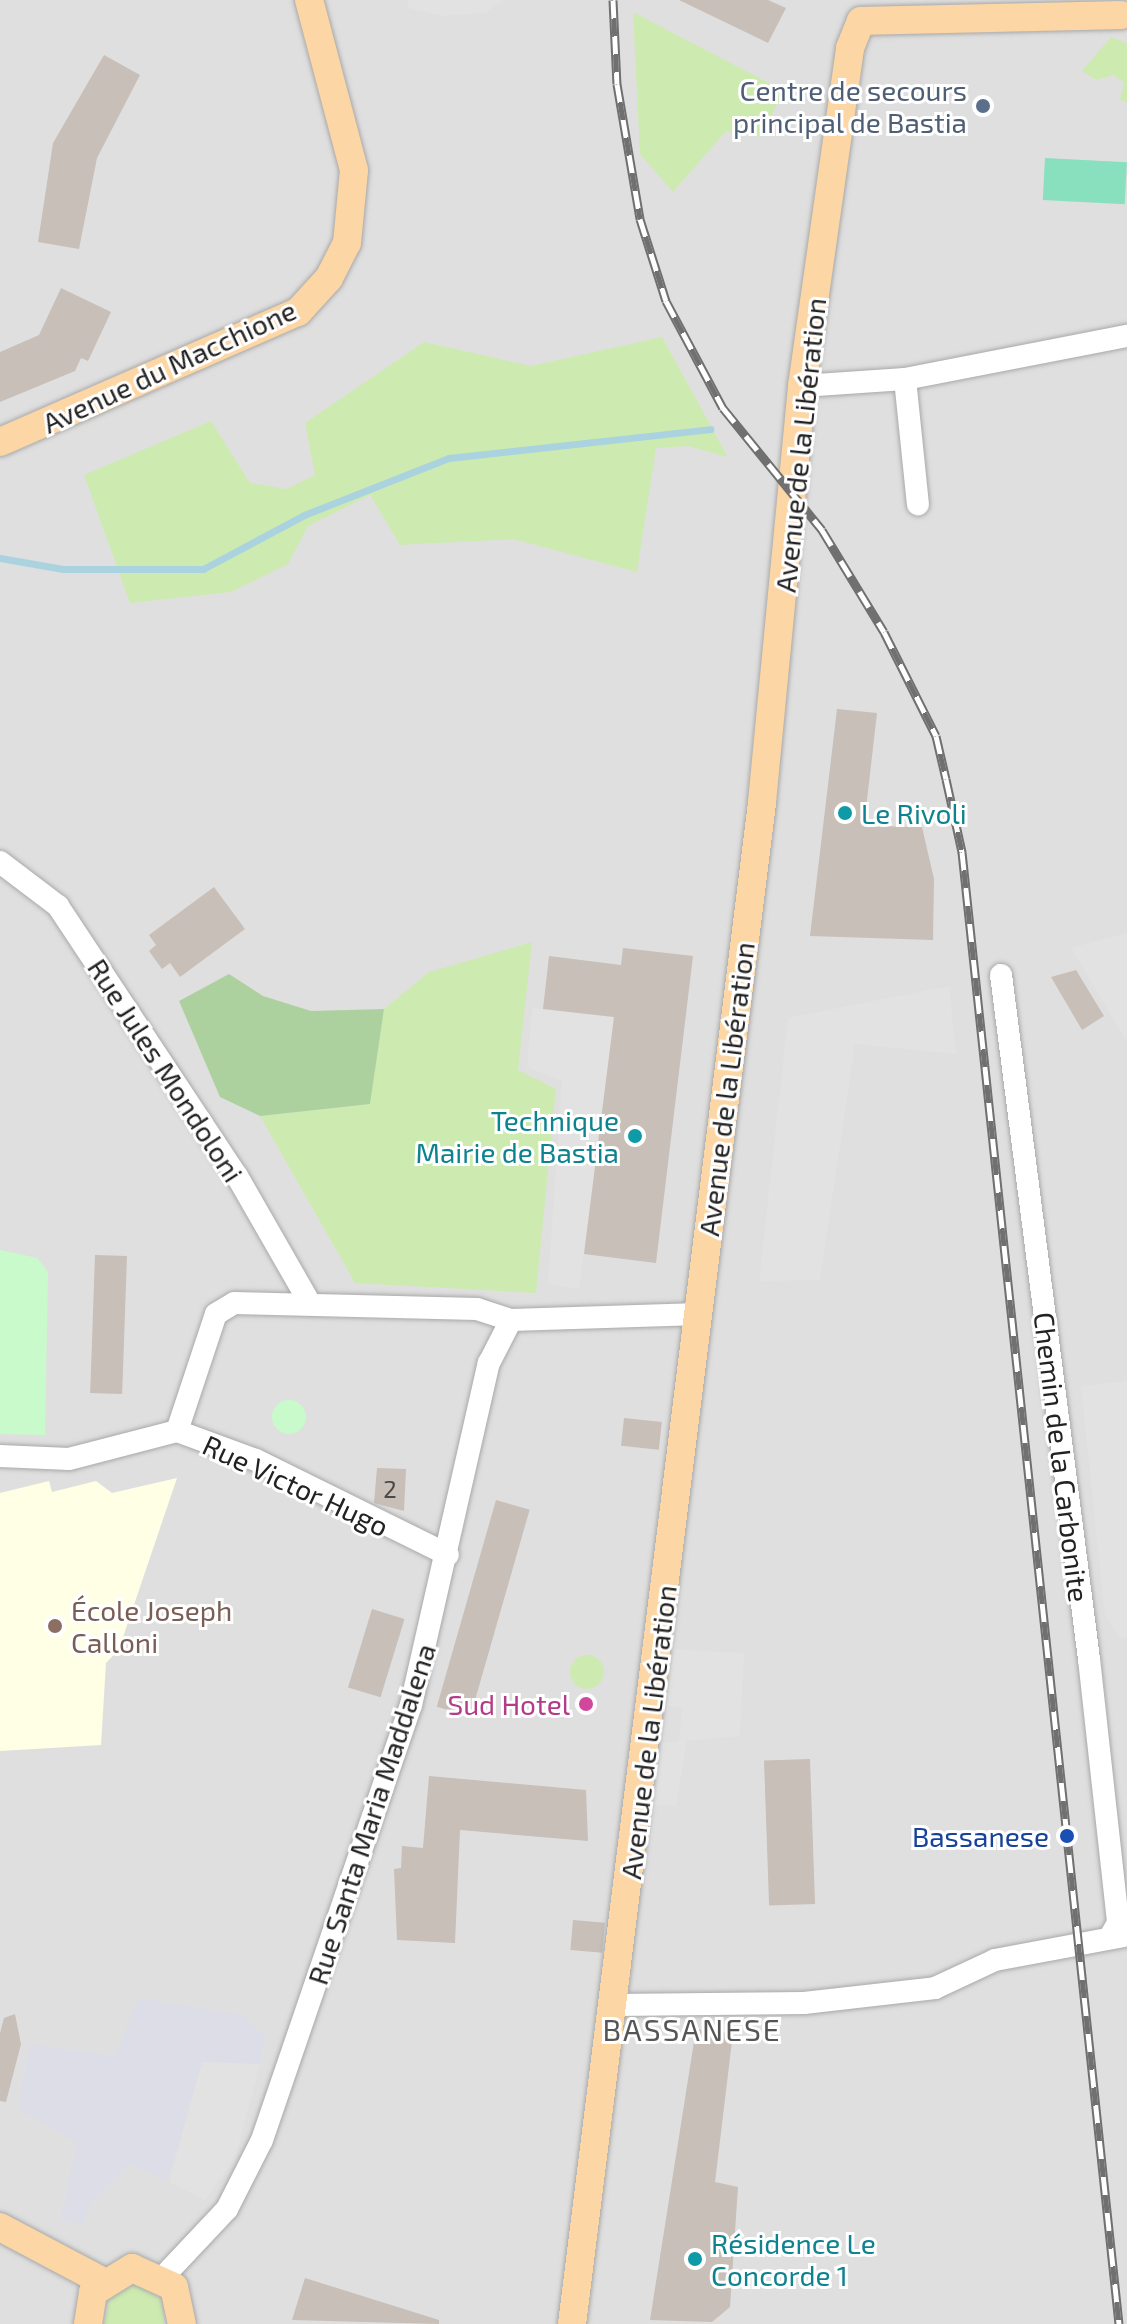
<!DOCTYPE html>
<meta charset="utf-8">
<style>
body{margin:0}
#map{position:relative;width:1127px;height:2324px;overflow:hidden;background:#f2efe9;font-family:"Exo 2",sans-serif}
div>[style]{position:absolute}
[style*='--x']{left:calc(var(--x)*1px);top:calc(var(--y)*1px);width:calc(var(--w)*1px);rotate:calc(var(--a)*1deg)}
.residential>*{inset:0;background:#e0dfdf;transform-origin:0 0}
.education>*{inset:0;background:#ffffe5}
.grass>*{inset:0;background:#cdebb0}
.round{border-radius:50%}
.forest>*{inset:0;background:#add19e}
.park>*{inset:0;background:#c8facc}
.pitch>*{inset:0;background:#88e0be;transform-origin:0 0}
.parking>*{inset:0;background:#e2e2e2}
.plaza>*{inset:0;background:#dddde8}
.stream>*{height:7px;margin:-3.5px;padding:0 3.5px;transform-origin:3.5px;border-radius:3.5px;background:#aad3df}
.building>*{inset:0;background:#c7bfb8;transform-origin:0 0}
.roads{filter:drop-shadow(0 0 2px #a9a9a9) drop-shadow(0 0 2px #a9a9a9)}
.minor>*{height:22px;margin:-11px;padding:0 11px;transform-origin:11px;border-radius:11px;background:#fff}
.major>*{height:28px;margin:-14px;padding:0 14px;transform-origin:14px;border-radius:14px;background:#fcd6a4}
.rail>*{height:9px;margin-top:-4.5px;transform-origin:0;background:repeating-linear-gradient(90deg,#fff 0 18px,#707070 0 36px);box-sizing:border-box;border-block:2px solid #707070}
.dots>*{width:22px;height:22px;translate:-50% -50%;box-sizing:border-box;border:4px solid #fff;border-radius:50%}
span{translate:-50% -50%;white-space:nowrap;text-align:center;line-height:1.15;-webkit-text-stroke:6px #fff;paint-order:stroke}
.number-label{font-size:24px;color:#4b4948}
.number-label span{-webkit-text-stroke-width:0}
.service-label{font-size:28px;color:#4e5e75}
.right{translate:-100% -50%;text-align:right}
.street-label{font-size:28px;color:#222}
.culture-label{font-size:28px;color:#0d838f}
.left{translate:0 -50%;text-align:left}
.education-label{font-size:28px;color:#785e54}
.hotel-label{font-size:28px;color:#b23c85}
.transit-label{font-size:28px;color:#164399}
.neighbourhood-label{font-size:30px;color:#555;letter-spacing:2px}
</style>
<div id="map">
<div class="residential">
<div style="left:0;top:0;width:1127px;height:2324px"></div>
</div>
<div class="education">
<div style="clip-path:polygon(177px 1478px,119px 1649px,106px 1663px,101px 1745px,0 1751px,0 1493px,49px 1481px,52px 1492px,96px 1481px,112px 1493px)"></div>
</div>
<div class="grass">
<div style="clip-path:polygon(633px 12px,784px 91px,760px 137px,726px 131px,673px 192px,640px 154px)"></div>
<div style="clip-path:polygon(1111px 37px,1127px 43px,1127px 103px,1120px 99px,1124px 83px,1114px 75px,1096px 80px,1082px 71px)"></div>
<div style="clip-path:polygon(662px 337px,728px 457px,688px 446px,656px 448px,637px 572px,513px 539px,400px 545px,370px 495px,308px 526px,288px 564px,231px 592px,130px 603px,84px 475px,211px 421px,250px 483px,286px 489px,315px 475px,305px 423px,424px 342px,531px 366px)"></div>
<div style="clip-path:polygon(532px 942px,518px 1070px,556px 1089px,536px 1293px,355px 1283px,260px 1116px,369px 1104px,384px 1009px,429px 972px)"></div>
<div class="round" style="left:570px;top:1655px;width:34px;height:34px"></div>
<div style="clip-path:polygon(137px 2284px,162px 2300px,164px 2324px,104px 2324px,110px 2296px)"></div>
</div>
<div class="forest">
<div style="clip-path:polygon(229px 974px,263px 996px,311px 1011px,384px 1009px,370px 1104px,260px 1116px,220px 1097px,179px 1001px)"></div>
</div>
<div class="park">
<div style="clip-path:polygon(0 1250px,37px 1258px,48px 1272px,45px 1435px,0 1434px)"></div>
<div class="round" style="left:272px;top:1400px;width:34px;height:34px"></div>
</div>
<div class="pitch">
<div style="left:1045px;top:158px;width:82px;height:42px;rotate:3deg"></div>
</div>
<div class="parking">
<div style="clip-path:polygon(408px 0,504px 0,485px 13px,443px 16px,408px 8px)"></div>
<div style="clip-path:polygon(1127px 933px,1127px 1042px,1071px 948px)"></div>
<div style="clip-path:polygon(949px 986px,956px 1054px,855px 1044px,820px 1280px,759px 1281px,788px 1018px)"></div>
<div style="clip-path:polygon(532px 1008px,614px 1017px,579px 1289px,548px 1284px,562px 1081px,527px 1067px)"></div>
<div style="clip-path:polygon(1127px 1381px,1127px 1638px,1120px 1638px,1105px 1615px,1081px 1386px)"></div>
<div style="clip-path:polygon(673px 1649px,744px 1653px,740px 1736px,687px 1741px,676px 1806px,651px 1805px,660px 1743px,679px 1741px,682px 1709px,667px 1705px)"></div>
<div style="clip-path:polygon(202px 2062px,260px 2064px,235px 2158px,205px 2200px,169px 2182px)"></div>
</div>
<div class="plaza">
<div style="clip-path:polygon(138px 1998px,241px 2015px,266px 2036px,260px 2064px,202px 2062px,168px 2182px,130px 2164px,90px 2203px,83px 2225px,60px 2220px,77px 2143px,17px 2108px,30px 2044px,115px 2056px)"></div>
</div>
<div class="stream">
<div style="--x:0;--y:558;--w:64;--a:9.9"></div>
<div style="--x:63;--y:569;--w:140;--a:0"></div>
<div style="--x:203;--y:569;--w:115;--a:-28.1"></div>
<div style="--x:304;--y:515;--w:156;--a:-21.5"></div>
<div style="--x:449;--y:458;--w:263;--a:-6.3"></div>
</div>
<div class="building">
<div style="clip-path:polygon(679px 0,768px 0,786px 8px,768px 43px)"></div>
<div style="clip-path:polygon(104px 55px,140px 75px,97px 158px,79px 249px,38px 242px,53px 143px)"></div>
<div style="clip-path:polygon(61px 288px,111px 312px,88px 361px,81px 358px,75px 371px,0 402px,0 352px,39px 335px)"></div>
<div style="clip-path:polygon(837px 709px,877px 713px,864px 826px,922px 827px,934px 879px,933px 940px,810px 936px)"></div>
<div style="clip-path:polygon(214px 887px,245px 929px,180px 977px,170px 963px,162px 969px,149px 951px,156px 945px,149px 935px)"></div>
<div style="clip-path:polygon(623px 948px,693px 956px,656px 1263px,584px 1254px,614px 1017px,543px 1009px,549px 956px,621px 965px)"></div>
<div style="clip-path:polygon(1076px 970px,1104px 1016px,1082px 1030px,1051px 977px)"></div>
<div style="left:95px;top:1255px;width:32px;height:138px;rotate:2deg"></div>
<div style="left:624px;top:1418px;width:38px;height:28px;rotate:6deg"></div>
<div style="clip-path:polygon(377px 1468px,406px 1469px,404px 1511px,374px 1503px)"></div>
<div style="left:496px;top:1500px;width:35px;height:215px;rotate:16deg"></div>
<div style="left:372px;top:1609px;width:34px;height:82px;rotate:17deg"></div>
<div style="left:810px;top:1759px;width:145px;height:46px;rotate:88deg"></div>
<div style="clip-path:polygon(429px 1776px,586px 1790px,588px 1841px,460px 1830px,455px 1943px,397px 1940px,394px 1869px,401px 1868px,402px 1846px,423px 1848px)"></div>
<div style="left:573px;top:1920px;width:32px;height:30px;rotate:5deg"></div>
<div style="clip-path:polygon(15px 2014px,21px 2044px,6px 2102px,0 2101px,0 2033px,4px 2018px)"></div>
<div style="clip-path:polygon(696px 2029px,733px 2033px,715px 2182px,738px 2187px,730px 2307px,712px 2322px,650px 2320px)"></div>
<div style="clip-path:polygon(305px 2278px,439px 2320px,439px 2324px,292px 2320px)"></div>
</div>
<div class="roads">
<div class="minor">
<div style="--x:905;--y:379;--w:126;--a:84.1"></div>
<div style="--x:802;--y:386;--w:103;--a:-3.9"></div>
<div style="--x:905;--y:379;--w:226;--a:-11"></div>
<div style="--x:0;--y:862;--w:73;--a:37.2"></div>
<div style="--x:58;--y:906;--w:324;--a:56.5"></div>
<div style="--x:237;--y:1176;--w:143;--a:60.2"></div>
<div style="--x:1001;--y:975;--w:690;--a:82.67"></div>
<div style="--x:1089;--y:1659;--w:266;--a:83.7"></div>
<div style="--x:1118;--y:1923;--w:16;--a:120"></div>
<div style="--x:177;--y:1431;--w:123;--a:-71.6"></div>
<div style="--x:216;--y:1314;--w:21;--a:-31"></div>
<div style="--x:234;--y:1303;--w:243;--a:1.4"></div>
<div style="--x:477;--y:1309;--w:36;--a:18"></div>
<div style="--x:511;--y:1320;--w:189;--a:-1.8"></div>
<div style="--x:0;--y:1456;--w:69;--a:2.5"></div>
<div style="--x:69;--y:1459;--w:112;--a:-14.5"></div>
<div style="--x:177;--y:1431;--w:84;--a:20.2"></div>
<div style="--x:256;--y:1460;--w:214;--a:26.3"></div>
<div style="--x:614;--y:2005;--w:190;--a:-0.6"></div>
<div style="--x:804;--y:2003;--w:132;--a:-6.5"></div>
<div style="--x:935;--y:1988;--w:66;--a:-25"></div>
<div style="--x:995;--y:1960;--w:130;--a:-10.6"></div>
<div style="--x:163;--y:2277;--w:93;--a:-46.7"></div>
<div style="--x:227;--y:2209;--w:77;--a:-63.1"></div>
<div style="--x:262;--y:2140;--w:460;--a:-71.1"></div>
<div style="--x:411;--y:1705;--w:351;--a:-77.2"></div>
<div style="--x:489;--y:1363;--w:48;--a:-62.9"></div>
</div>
<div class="major">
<div style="--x:861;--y:21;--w:260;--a:-1.3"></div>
<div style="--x:0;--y:442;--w:325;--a:-23.6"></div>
<div style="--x:298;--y:312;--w:46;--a:-47.6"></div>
<div style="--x:329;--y:278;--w:39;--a:-63"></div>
<div style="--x:347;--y:243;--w:73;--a:-84.5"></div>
<div style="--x:354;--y:170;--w:176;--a:-104.8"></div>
<div style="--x:0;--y:2227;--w:115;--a:27.9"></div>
<div style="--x:88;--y:2324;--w:32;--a:-81"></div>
<div style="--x:93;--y:2292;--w:46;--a:-31.6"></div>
<div style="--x:132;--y:2268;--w:46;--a:24.3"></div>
<div style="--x:174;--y:2287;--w:38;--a:78"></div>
<div style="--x:572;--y:2324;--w:1534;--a:-82.88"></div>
<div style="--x:762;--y:802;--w:418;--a:-84.5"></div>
<div style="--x:802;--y:386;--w:341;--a:-81.9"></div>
<div style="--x:850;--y:48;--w:29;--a:-68"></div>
</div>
</div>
<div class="rail">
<div style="--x:613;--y:0;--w:84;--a:87.3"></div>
<div style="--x:617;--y:84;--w:137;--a:80.3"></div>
<div style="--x:640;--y:219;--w:86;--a:72.4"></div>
<div style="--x:666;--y:301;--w:121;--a:62"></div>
<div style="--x:723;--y:408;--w:157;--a:50.9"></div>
<div style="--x:822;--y:530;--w:119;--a:58.7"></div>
<div style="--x:884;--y:632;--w:116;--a:63.4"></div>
<div style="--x:936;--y:736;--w:44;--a:76.9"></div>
<div style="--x:946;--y:779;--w:75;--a:77.6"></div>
<div style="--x:962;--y:852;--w:1480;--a:83.91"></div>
</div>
<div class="dots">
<div style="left:983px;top:106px;background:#5c6f8a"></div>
<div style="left:845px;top:813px;background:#0f9aa8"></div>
<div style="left:635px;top:1136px;background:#0f9aa8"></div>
<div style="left:55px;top:1626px;background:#8d6e63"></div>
<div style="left:586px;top:1704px;background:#d1479c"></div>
<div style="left:1067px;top:1836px;background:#1a4fb4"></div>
<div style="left:695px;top:2259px;background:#0f9aa8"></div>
</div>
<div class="number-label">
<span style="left:390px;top:1489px">2</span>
</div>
<div class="service-label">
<span class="right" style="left:967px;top:106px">Centre de secours<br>principal de Bastia</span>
</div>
<div class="street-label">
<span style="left:169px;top:366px;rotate:-25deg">Avenue du Macchione</span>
<span style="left:800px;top:445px;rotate:-84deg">Avenue de la Libération</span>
<span style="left:166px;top:1070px;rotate:57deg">Rue Jules Mondoloni</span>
<span style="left:726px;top:1089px;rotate:-83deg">Avenue de la Libération</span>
<span style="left:1062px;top:1457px;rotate:83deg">Chemin de la Carbonite</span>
<span style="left:296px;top:1485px;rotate:25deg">Rue Victor Hugo</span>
<span style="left:648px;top:1732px;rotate:-83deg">Avenue de la Libération</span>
<span style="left:371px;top:1814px;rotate:-72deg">Rue Santa Maria Maddalena</span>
</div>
<div class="culture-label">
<span class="left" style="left:861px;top:813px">Le Rivoli</span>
<span class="right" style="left:619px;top:1136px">Technique<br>Mairie de Bastia</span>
<span class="left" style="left:711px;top:2259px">Résidence Le<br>Concorde 1</span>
</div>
<div class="education-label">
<span class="left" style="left:71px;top:1626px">École Joseph<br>Calloni</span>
</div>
<div class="hotel-label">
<span class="right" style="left:570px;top:1704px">Sud Hotel</span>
</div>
<div class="transit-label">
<span class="right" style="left:1049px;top:1836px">Bassanese</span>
</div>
<div class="neighbourhood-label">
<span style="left:692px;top:2029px">BASSANESE</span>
</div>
</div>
